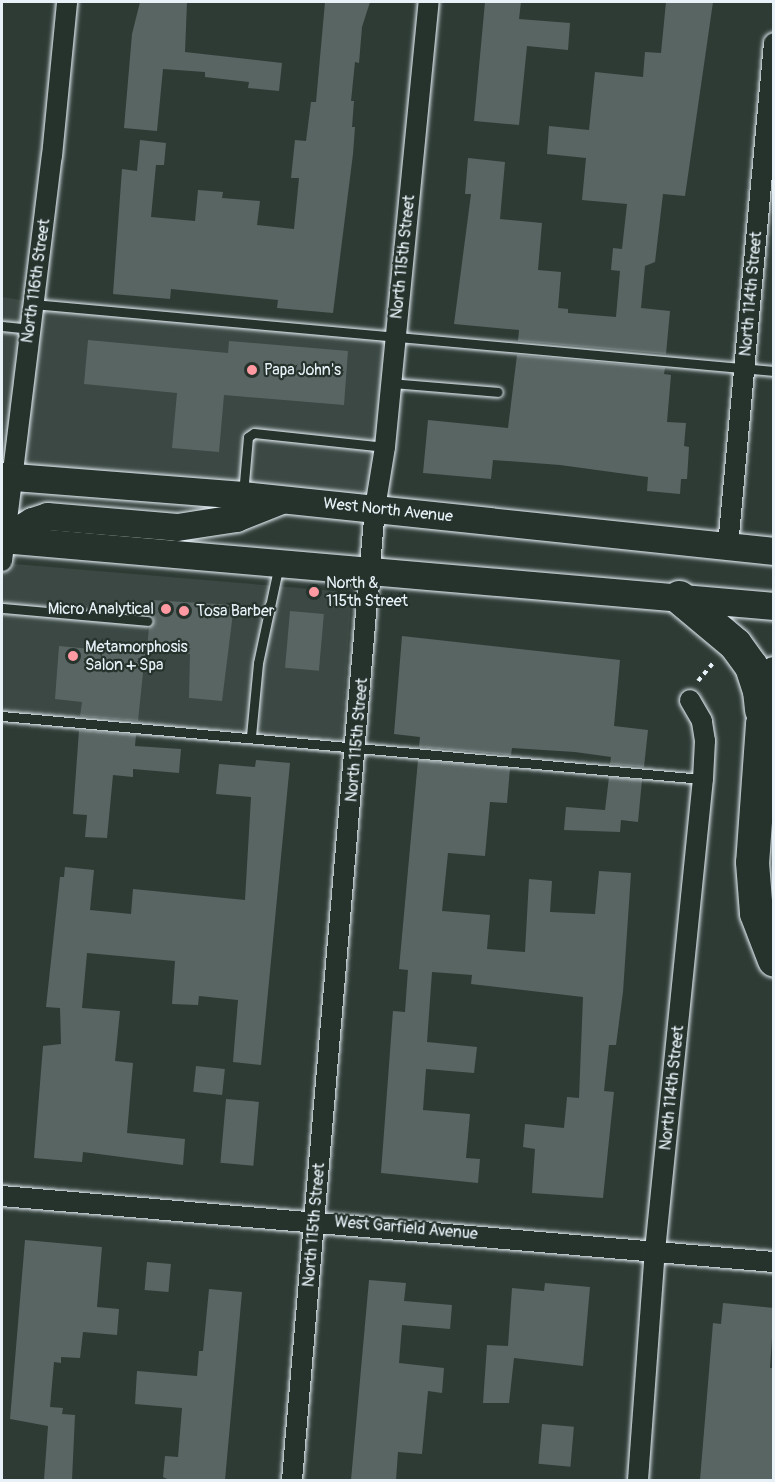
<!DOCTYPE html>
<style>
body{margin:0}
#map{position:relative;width:775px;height:1482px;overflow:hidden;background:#2e3b35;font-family:Pangolin,sans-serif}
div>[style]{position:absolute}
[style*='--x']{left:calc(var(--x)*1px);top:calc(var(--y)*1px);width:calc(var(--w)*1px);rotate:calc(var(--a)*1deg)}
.built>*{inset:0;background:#3b4843}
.building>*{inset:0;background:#596563;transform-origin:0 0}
.path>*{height:4px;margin-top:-2px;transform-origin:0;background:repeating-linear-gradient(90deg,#e8f1f8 0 4.5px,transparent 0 9px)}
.roads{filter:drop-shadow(0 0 2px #e8f1f8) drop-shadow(0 0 2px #e8f1f8)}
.service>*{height:9px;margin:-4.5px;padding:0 4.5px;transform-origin:4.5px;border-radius:4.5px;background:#26332d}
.minor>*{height:20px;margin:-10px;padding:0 10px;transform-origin:10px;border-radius:10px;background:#26332d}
.secondary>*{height:27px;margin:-13.5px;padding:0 13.5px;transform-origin:13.5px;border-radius:13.5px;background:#26332d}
.motorway>*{height:33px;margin:-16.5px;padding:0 16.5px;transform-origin:16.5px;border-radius:16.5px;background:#26332d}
.dots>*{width:16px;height:16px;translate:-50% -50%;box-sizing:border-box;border:3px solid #26332d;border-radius:50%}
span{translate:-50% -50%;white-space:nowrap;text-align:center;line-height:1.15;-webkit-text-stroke:4.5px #26332d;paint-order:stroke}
.street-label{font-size:16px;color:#e8f1f8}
.poi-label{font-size:16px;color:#e8f1f8}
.left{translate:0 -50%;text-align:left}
.right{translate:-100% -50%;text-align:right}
.frame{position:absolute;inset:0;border:3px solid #e8f1f8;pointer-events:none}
</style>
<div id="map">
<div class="built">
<div style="clip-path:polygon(2px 297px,66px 307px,395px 339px,375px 508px,2px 476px)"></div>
<div style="clip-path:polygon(2px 563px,335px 591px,351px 603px,340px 755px,2px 722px)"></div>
</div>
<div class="building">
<div style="clip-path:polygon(140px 2px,187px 2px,185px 52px,282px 63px,279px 91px,248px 88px,249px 82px,205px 77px,205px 72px,163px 69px,157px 131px,124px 128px,132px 34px)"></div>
<div style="clip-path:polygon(325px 2px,370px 2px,362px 27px,359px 63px,355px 62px,351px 101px,354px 101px,352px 127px,355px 127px,353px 154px,333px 313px,277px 308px,278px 300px,171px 289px,170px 299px,113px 294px,122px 169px,137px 171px,140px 140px,166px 143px,164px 165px,156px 165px,151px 217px,195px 221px,198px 190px,223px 192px,222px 198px,260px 201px,257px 225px,294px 229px,299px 178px,291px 178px,295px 140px,306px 141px,311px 102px,316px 102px)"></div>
<div style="clip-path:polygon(485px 2px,521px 2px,519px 19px,570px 23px,568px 50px,527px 46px,519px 125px,474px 121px)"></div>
<div style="clip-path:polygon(666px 2px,713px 2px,685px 196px,663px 194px,655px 262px,645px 266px,641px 308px,670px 311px,666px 354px,518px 341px,519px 330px,454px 324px,471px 194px,465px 194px,468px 158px,505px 162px,500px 219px,542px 223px,538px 270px,561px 272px,558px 308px,568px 309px,568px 313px,616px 317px,620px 271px,611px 270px,613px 248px,622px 249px,627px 204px,582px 200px,586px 158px,547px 154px,549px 126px,589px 130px,595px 72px,643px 77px,645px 52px,661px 53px)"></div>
<div style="clip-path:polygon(88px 340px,228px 353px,229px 341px,348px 351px,344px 405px,224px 395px,219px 452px,172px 448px,177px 393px,84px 384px)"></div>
<div style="clip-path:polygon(517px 355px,665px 368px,664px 374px,671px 375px,667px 422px,686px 423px,684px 446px,689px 447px,687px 479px,681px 479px,680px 494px,647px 491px,648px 477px,560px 465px,493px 460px,491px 479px,423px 473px,428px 420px,508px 428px)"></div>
<div style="clip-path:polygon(151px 600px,234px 605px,222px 701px,189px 698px,190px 654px,147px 649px,149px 627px,154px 622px)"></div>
<div style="left:290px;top:611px;width:34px;height:57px;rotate:5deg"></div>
<div style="clip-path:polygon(402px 636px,620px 660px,614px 726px,648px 730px,644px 767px,610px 764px,611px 757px,575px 752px,512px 748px,511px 755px,419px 747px,420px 737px,394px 734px)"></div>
<div style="clip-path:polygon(59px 646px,145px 654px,138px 721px,80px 716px,82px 702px,55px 699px)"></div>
<div style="clip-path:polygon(79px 730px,136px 735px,135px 746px,181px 749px,179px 773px,133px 769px,133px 777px,113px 775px,107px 838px,85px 837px,87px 815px,73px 814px)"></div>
<div style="clip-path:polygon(256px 760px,290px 763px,261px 1065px,233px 1062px,238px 1000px,199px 996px,198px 1005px,172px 1004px,175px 961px,87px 953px,82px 1008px,120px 1011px,115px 1061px,133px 1063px,127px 1133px,185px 1139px,183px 1165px,83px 1152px,82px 1162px,34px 1158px,43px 1046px,61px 1044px,60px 1008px,46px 1007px,60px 877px,64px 877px,65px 867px,94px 870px,90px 910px,131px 914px,133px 889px,245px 900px,251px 797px,216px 794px,219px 764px,255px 767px)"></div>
<div style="clip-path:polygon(418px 760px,510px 768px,507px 803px,490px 802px,485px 856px,448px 853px,442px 911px,490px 915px,487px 949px,525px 952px,529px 879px,552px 881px,550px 912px,595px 914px,599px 871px,631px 873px,623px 992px,616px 1045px,609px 1045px,604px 1091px,614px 1092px,603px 1198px,532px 1193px,535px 1149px,523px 1147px,525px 1124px,564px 1128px,567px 1097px,579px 1098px,583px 997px,471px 984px,472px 975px,432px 972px,427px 1042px,477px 1047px,474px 1073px,426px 1069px,423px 1110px,470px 1114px,466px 1158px,480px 1159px,478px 1183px,381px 1173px,393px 1011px,405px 1012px,408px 970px,399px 969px)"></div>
<div style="clip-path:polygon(609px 777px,642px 780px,638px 822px,621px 820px,620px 832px,564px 830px,566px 807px,605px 810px)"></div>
<div style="left:196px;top:1066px;width:29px;height:26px;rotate:6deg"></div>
<div style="left:226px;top:1099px;width:33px;height:64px;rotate:5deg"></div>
<div style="clip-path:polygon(25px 1240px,102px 1247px,97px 1307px,119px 1309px,117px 1335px,83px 1332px,80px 1358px,61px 1357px,61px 1363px,54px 1362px,50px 1407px,63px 1408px,62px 1414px,75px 1415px,72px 1480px,44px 1480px,48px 1426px,10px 1419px)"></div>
<div style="left:147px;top:1262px;width:24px;height:28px;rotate:5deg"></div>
<div style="clip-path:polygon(369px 1280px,406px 1283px,404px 1301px,452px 1305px,450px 1329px,402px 1325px,399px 1363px,444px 1368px,442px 1393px,428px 1391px,422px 1454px,398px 1452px,396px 1480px,351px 1480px)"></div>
<div style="clip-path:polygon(545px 1283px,590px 1287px,583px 1366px,514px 1358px,509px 1403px,483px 1403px,487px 1345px,508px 1346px,512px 1288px,544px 1291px)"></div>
<div style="clip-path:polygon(209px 1289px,242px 1292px,225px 1480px,169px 1480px,163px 1477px,165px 1456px,178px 1457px,182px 1408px,135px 1404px,137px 1371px,197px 1376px,199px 1351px,203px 1351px)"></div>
<div style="clip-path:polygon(723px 1303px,774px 1308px,770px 1368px,774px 1368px,774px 1480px,700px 1480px,713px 1323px,721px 1324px)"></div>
<div style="left:542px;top:1424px;width:32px;height:40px;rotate:5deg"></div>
</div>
<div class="path">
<div style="--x:698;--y:681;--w:25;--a:-50"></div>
</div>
<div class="roads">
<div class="service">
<div style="--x:33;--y:304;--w:744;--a:5.17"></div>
<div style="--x:2;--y:326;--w:27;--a:6"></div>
<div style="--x:391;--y:383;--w:107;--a:4.8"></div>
<div style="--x:243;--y:494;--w:57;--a:-85"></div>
<div style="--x:248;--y:437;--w:7;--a:-34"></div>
<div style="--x:254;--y:433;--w:132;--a:6.1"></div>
<div style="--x:2;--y:608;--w:146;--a:5.1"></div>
<div style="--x:2;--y:716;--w:704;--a:5.14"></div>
<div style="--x:251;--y:736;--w:73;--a:-84.5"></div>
<div style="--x:258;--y:663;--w:101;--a:-78"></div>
</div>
<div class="minor">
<div style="--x:728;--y:546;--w:505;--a:-84.77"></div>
<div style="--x:2;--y:561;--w:408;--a:-83"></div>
<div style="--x:52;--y:156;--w:155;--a:-84.4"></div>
<div style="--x:2;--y:1196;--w:775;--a:4.89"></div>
<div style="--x:292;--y:1480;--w:976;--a:-85.12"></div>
<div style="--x:375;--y:508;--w:62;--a:-80.7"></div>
<div style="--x:385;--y:447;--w:447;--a:-84.4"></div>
<div style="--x:638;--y:1480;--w:230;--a:-85.8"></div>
<div style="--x:655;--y:1251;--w:474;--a:-84.2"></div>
<div style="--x:703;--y:779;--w:38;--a:-87"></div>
<div style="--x:705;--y:741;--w:20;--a:-99"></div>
<div style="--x:702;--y:721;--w:24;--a:-120"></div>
</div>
<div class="secondary">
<div style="--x:2;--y:476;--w:241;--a:4.5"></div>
<div style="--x:242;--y:495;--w:535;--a:6.01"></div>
<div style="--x:2;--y:539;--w:775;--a:4.96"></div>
<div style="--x:3;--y:539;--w:34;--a:-32"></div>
<div style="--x:32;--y:521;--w:16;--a:-18"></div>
<div style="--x:47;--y:516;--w:130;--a:4.8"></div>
<div style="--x:177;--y:527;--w:60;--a:-8.7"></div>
<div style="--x:236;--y:518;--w:46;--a:-21.6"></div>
</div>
<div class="motorway">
<div style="--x:679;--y:597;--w:73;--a:40"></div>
<div style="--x:735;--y:644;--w:27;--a:54"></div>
<div style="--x:751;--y:666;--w:25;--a:72"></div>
<div style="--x:759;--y:690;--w:20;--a:84"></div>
<div style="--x:774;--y:673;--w:52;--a:103.2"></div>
<div style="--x:762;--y:724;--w:138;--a:94.1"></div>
<div style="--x:752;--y:862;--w:51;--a:85.5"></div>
<div style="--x:756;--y:913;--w:50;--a:69"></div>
</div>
</div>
<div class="dots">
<div style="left:252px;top:370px;background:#ff9aa2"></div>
<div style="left:314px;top:592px;background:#ff9aa2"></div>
<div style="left:166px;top:609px;background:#ff9aa2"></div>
<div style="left:184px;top:611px;background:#ff9aa2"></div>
<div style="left:73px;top:656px;background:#ff9aa2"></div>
</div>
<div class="street-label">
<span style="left:403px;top:257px;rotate:-84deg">North 115th Street</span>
<span style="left:36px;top:281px;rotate:-82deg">North 116th Street</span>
<span style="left:751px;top:294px;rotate:-85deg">North 114th Street</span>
<span style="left:388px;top:510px;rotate:6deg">West North Avenue</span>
<span style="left:357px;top:740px;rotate:-85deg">North 115th Street</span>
<span style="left:672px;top:1088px;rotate:-84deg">North 114th Street</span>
<span style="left:314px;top:1225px;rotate:-85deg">North 115th Street</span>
<span style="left:406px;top:1228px;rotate:5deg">West Garfield Avenue</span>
</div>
<div class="poi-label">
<span class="left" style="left:264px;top:370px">Papa John's</span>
<span class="left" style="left:326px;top:592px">North &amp;<br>115th Street</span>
<span class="right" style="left:154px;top:609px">Micro Analytical</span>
<span class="left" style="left:196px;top:611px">Tosa Barber</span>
<span class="left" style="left:85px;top:656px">Metamorphosis<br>Salon + Spa</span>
</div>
<div class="frame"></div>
</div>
